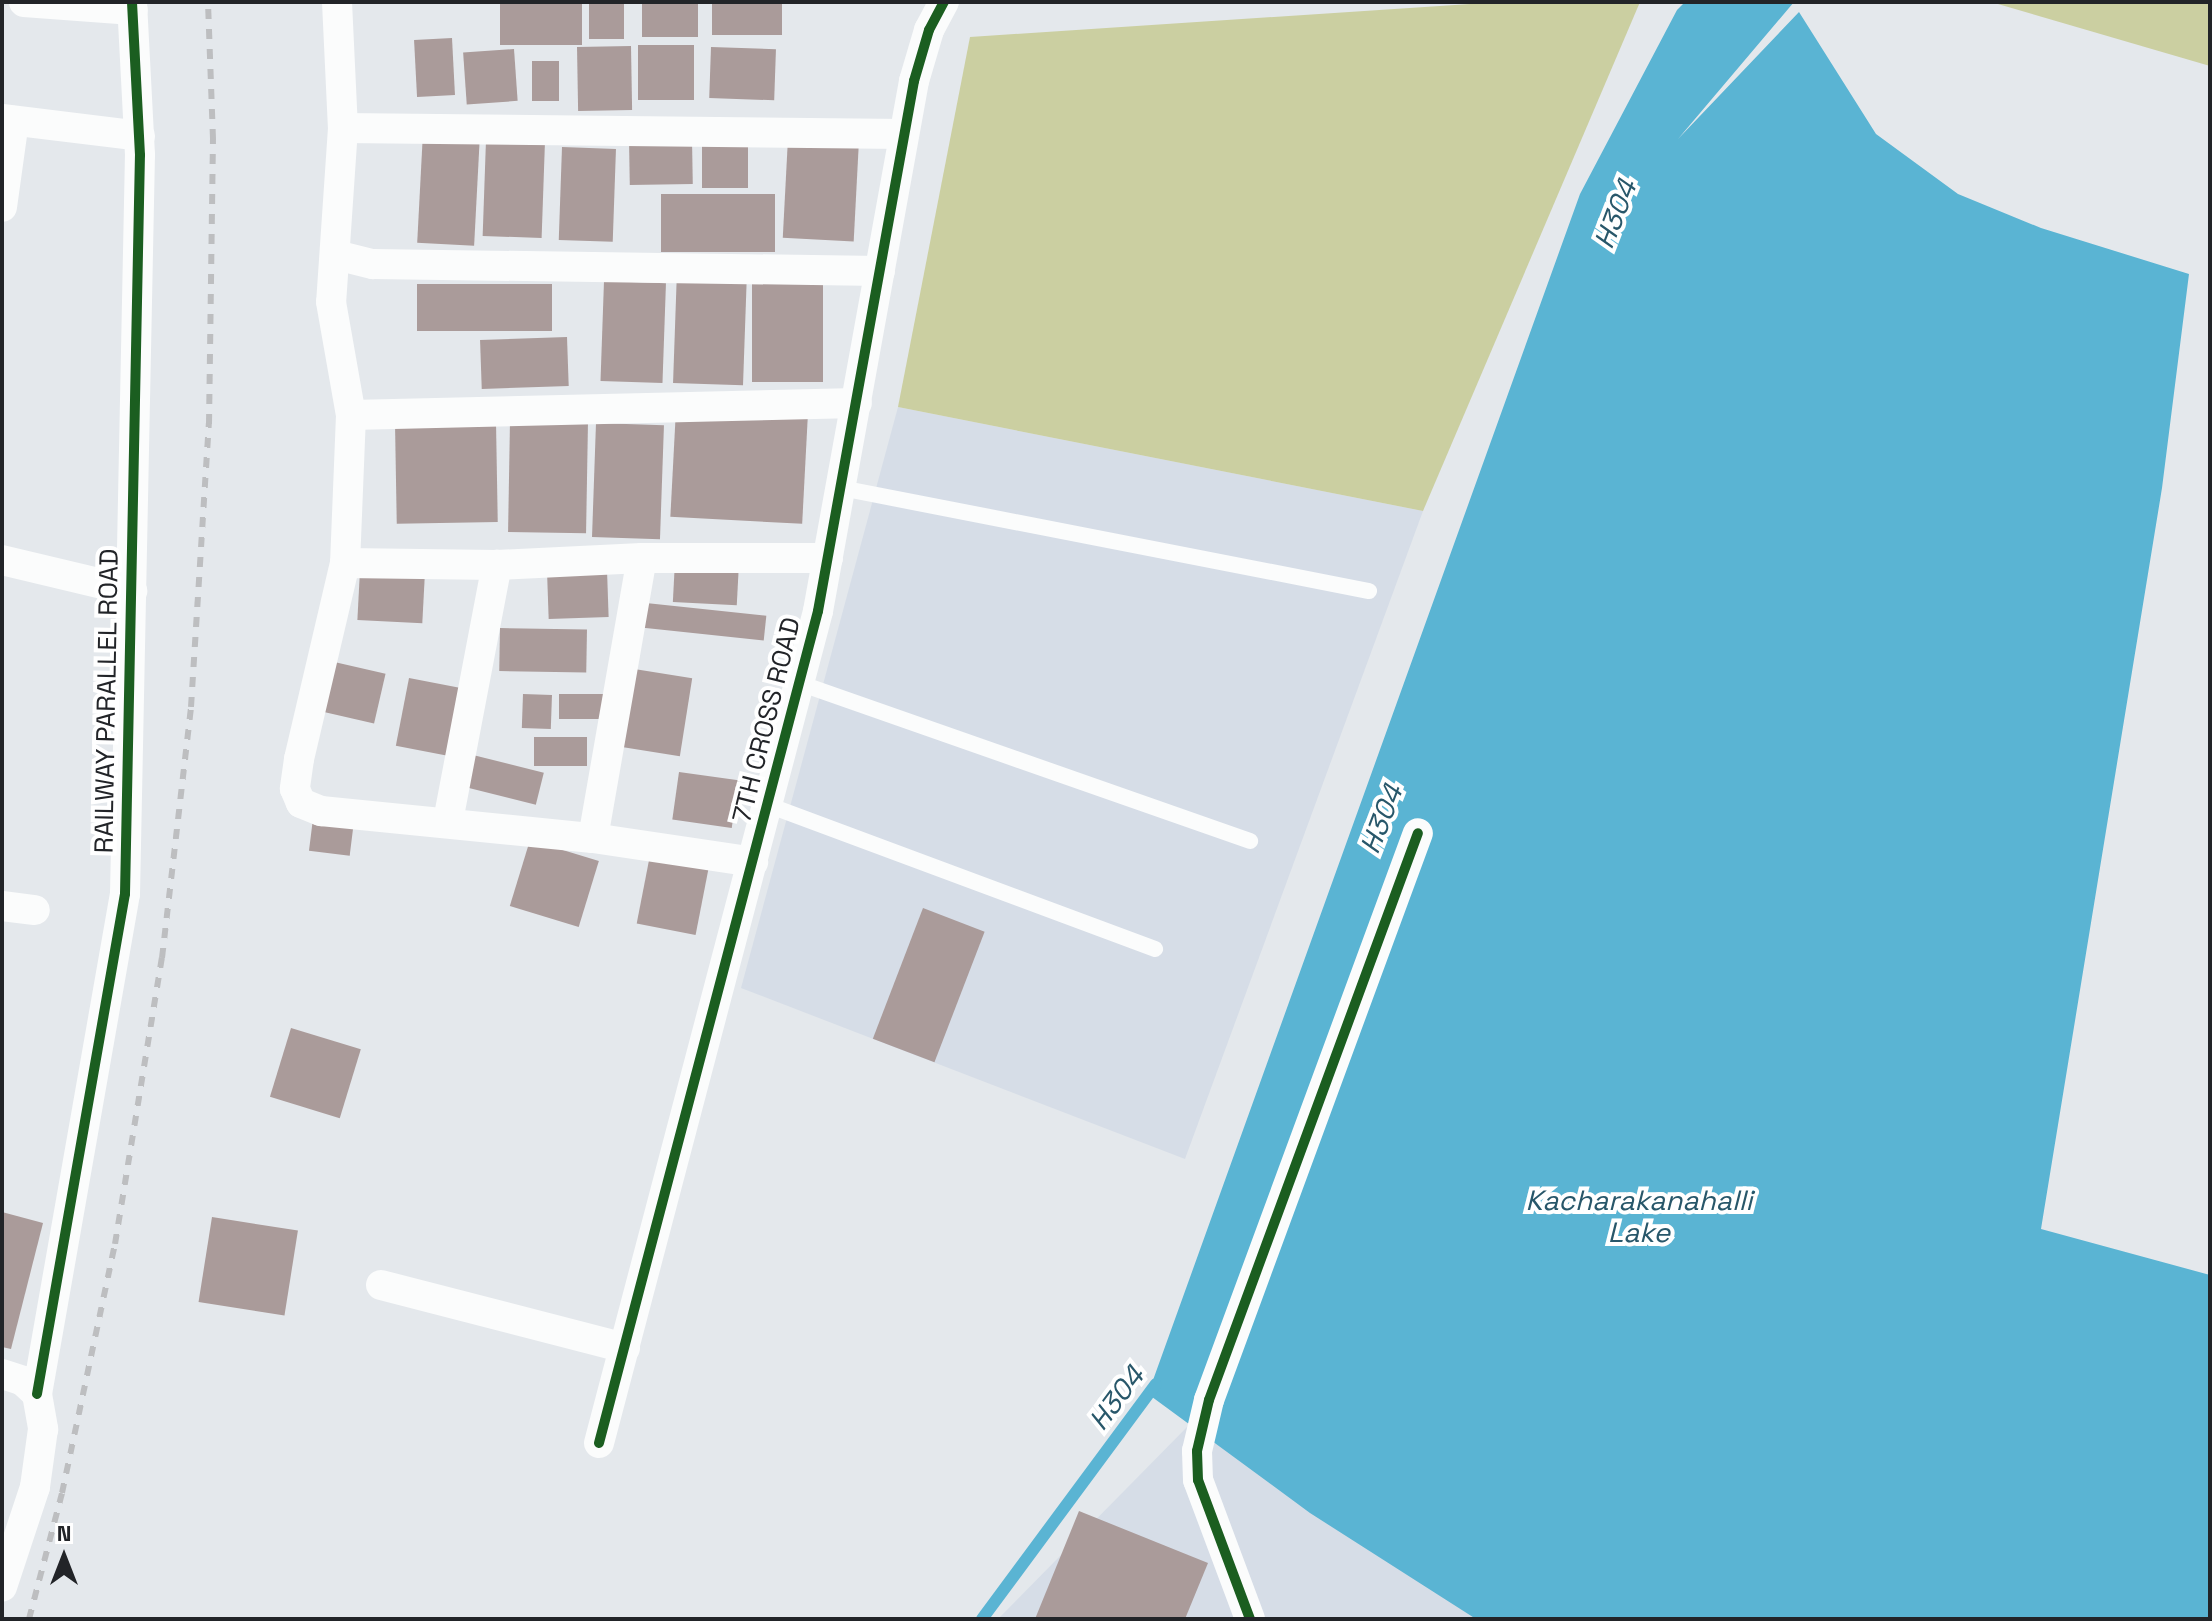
<!DOCTYPE html>
<style>
body{margin:0}
#map{position:relative;width:2212px;height:1621px;overflow:hidden;background:#e4e8ec;font-family:"Space Grotesk",sans-serif}
div>[style]{position:absolute}
[style*='--x']{left:calc(var(--x)*1px);top:calc(var(--y)*1px);width:calc(var(--w)*1px);rotate:calc(var(--a)*1deg)}
.built>*{inset:0;background:#d6dde7}
.green>*{inset:0;background:#cbcfa1}
.water>*{inset:0;background:#5ab4d3}
.stream>*{height:12px;margin:-6px;padding:0 6px;transform-origin:6px;border-radius:6px;background:#5ab4d3}
.building>*{inset:0;background:#aa9b9a;transform-origin:0 0}
.service>*{height:16px;margin:-8px;padding:0 8px;transform-origin:8px;border-radius:8px;background:#fbfcfc}
.minor>*{height:30px;margin:-15px;padding:0 15px;transform-origin:15px;border-radius:15px;background:#fbfcfc}
.rail>*{height:6px;margin-top:-3px;transform-origin:0;background:repeating-linear-gradient(90deg,#bdbec0 0 10px,transparent 0 20px)}
.cycleway>*{height:10px;margin:-5px;padding:0 5px;transform-origin:5px;border-radius:5px;background:#1b5e20}
span{translate:-50% -50%;white-space:nowrap;text-align:center;line-height:1.15;-webkit-text-stroke:8px #fff;paint-order:stroke}
.street-label{font-size:26px;color:#222428}
.water-label{font-size:28px;color:#28576a;font-style:italic}
.frame{position:absolute;inset:0;border:4px solid #222428;pointer-events:none}
.north{position:absolute;left:24px;top:1517px;width:80px;height:80px;-webkit-text-stroke:6px #fff;paint-order:stroke;rotate:0deg;font-size:22px;font-weight:700;line-height:32px;text-align:center;color:#222428}
.north::after{content:'';display:block;margin:auto;width:28px;height:36px;background:#222428;clip-path:polygon(50% 0,100% 100%,50% 72%,0 100%)}
</style>
<div id="map">
<div class="built">
<div style="clip-path:polygon(898px 407px,1423px 511px,1185px 1159px,741px 988px)"></div>
<div style="clip-path:polygon(1189px 1425px,1477px 1619px,998px 1619px)"></div>
</div>
<div class="green">
<div style="clip-path:polygon(1500px 2px,1640px 2px,1423px 511px,898px 407px,970px 37px)"></div>
<div style="clip-path:polygon(1991px 2px,2210px 2px,2210px 66px)"></div>
</div>
<div class="water">
<div style="clip-path:polygon(1685px 2px,1794px 2px,1678px 139px,1799px 12px,1876px 134px,1958px 194px,2041px 228px,2189px 274px,2162px 488px,2041px 1229px,2210px 1275px,2210px 1619px,1476px 1619px,1310px 1513px,1148px 1394px,1580px 194px,1677px 10px)"></div>
</div>
<div class="stream">
<div style="--x:982;--y:1619;--w:292;--a:-53.5"></div>
</div>
<div class="building">
<div style="left:500px;top:2px;width:82px;height:43px"></div>
<div style="left:589px;top:2px;width:35px;height:37px"></div>
<div style="left:642px;top:2px;width:56px;height:35px"></div>
<div style="left:712px;top:2px;width:70px;height:33px"></div>
<div style="left:452px;top:38px;width:57px;height:38px;rotate:87deg"></div>
<div style="left:638px;top:45px;width:56px;height:55px"></div>
<div style="left:631px;top:46px;width:64px;height:54px;rotate:89deg"></div>
<div style="left:711px;top:47px;width:65px;height:51px;rotate:2deg"></div>
<div style="left:514px;top:49px;width:52px;height:51px;rotate:86deg"></div>
<div style="left:532px;top:61px;width:27px;height:40px"></div>
<div style="left:423px;top:132px;width:57px;height:111px;rotate:3deg"></div>
<div style="left:702px;top:137px;width:46px;height:51px"></div>
<div style="left:788px;top:138px;width:71px;height:100px;rotate:3deg"></div>
<div style="left:692px;top:139px;width:45px;height:63px;rotate:89deg"></div>
<div style="left:486px;top:140px;width:59px;height:96px;rotate:2deg"></div>
<div style="left:562px;top:147px;width:54px;height:93px;rotate:2deg"></div>
<div style="left:661px;top:194px;width:114px;height:58px"></div>
<div style="left:677px;top:270px;width:70px;height:113px;rotate:2deg"></div>
<div style="left:752px;top:278px;width:71px;height:104px"></div>
<div style="left:604px;top:281px;width:62px;height:100px;rotate:2deg"></div>
<div style="left:417px;top:284px;width:135px;height:47px"></div>
<div style="left:567px;top:337px;width:49px;height:87px;rotate:88deg"></div>
<div style="left:676px;top:409px;width:132px;height:108px;rotate:3deg"></div>
<div style="left:510px;top:421px;width:78px;height:111px;rotate:1deg"></div>
<div style="left:496px;top:422px;width:100px;height:101px;rotate:89deg"></div>
<div style="left:596px;top:423px;width:68px;height:114px;rotate:2deg"></div>
<div style="left:675px;top:561px;width:64px;height:41px;rotate:3deg"></div>
<div style="left:360px;top:570px;width:65px;height:50px;rotate:3deg"></div>
<div style="left:607px;top:570px;width:47px;height:60px;rotate:88deg"></div>
<div style="left:646px;top:603px;width:121px;height:25px;rotate:6deg"></div>
<div style="left:500px;top:628px;width:87px;height:43px;rotate:1deg"></div>
<div style="left:330px;top:661px;width:57px;height:51px;rotate:13deg"></div>
<div style="left:628px;top:668px;width:65px;height:79px;rotate:9deg"></div>
<div style="left:409px;top:678px;width:62px;height:69px;rotate:11deg"></div>
<div style="left:523px;top:694px;width:29px;height:34px;rotate:2deg"></div>
<div style="left:559px;top:694px;width:45px;height:25px"></div>
<div style="left:534px;top:737px;width:53px;height:29px"></div>
<div style="left:473px;top:755px;width:73px;height:33px;rotate:14deg"></div>
<div style="left:679px;top:772px;width:60px;height:48px;rotate:8deg"></div>
<div style="left:314px;top:810px;width:41px;height:41px;rotate:7deg"></div>
<div style="left:530px;top:840px;width:72px;height:69px;rotate:17deg"></div>
<div style="left:651px;top:850px;width:60px;height:75px;rotate:11deg"></div>
<div style="left:923px;top:908px;width:66px;height:140px;rotate:21deg"></div>
<div style="left:291px;top:1028px;width:73px;height:72px;rotate:17deg"></div>
<div style="clip-path:polygon(2px 1212px,43px 1223px,11px 1349px,2px 1347px)"></div>
<div style="left:212px;top:1217px;width:87px;height:86px;rotate:9deg"></div>
<div style="clip-path:polygon(1079px 1511px,1208px 1563px,1185px 1619px,1035px 1619px)"></div>
</div>
<div class="service">
<div style="--x:841;--y:488;--w:538;--a:11.04"></div>
<div style="--x:799;--y:683;--w:478;--a:19.3"></div>
<div style="--x:768;--y:805;--w:413;--a:20.4"></div>
</div>
<div class="minor">
<div style="--x:24;--y:2;--w:109;--a:4.2"></div>
<div style="--x:337;--y:2;--w:126;--a:87.3"></div>
<div style="--x:343;--y:128;--w:174;--a:93.9"></div>
<div style="--x:331;--y:302;--w:115;--a:80"></div>
<div style="--x:351;--y:415;--w:148;--a:92.3"></div>
<div style="--x:345;--y:563;--w:201;--a:103.2"></div>
<div style="--x:299;--y:759;--w:30;--a:98"></div>
<div style="--x:295;--y:789;--w:15;--a:67"></div>
<div style="--x:301;--y:803;--w:22;--a:22"></div>
<div style="--x:321;--y:811;--w:273;--a:5.7"></div>
<div style="--x:593;--y:838;--w:162;--a:8.5"></div>
<div style="--x:2;--y:119;--w:139;--a:7"></div>
<div style="--x:343;--y:128;--w:561;--a:0.61"></div>
<div style="--x:2;--y:207;--w:87;--a:-82.1"></div>
<div style="--x:336;--y:255;--w:38;--a:14"></div>
<div style="--x:373;--y:264;--w:507;--a:0.79"></div>
<div style="--x:351;--y:415;--w:506;--a:-1.36"></div>
<div style="--x:2;--y:560;--w:134;--a:13.4"></div>
<div style="--x:345;--y:563;--w:152;--a:0.8"></div>
<div style="--x:497;--y:565;--w:145;--a:-2.8"></div>
<div style="--x:642;--y:558;--w:186;--a:0"></div>
<div style="--x:448;--y:821;--w:261;--a:-79.2"></div>
<div style="--x:593;--y:838;--w:284;--a:-80.1"></div>
<div style="--x:2;--y:906;--w:33;--a:7"></div>
<div style="--x:381;--y:1285;--w:252;--a:14.5"></div>
<div style="--x:2;--y:1374;--w:22;--a:18"></div>
<div style="--x:23;--y:1381;--w:19;--a:43"></div>
<div style="--x:37;--y:1394;--w:36;--a:80"></div>
<div style="--x:43;--y:1429;--w:59;--a:97.9"></div>
<div style="--x:35;--y:1487;--w:105;--a:108.3"></div>
<div style="--x:37;--y:1394;--w:508;--a:-80.02"></div>
<div style="--x:125;--y:894;--w:739;--a:-88.84"></div>
<div style="--x:140;--y:155;--w:153;--a:-93"></div>
<div style="--x:599;--y:1443;--w:860;--a:-75.25"></div>
<div style="--x:818;--y:611;--w:539;--a:-79.73"></div>
<div style="--x:914;--y:81;--w:53;--a:-73.6"></div>
<div style="--x:929;--y:30;--w:32;--a:-62"></div>
<div style="--x:1250;--y:1619;--w:148;--a:-110.5"></div>
<div style="--x:1198;--y:1480;--w:29;--a:-92"></div>
<div style="--x:1197;--y:1451;--w:52;--a:-76.8"></div>
<div style="--x:1209;--y:1400;--w:604;--a:-69.77"></div>
</div>
<div class="rail">
<div style="--x:29;--y:1619;--w:130;--a:-75.3"></div>
<div style="--x:62;--y:1493;--w:255;--a:-78"></div>
<div style="--x:115;--y:1244;--w:290;--a:-80.7"></div>
<div style="--x:162;--y:958;--w:253;--a:-83.4"></div>
<div style="--x:191;--y:707;--w:284;--a:-86.4"></div>
<div style="--x:209;--y:424;--w:285;--a:-89.2"></div>
<div style="--x:213;--y:139;--w:137;--a:-92.1"></div>
</div>
<div class="cycleway">
<div style="--x:37;--y:1394;--w:508;--a:-80.02"></div>
<div style="--x:125;--y:894;--w:739;--a:-88.84"></div>
<div style="--x:140;--y:155;--w:153;--a:-93"></div>
<div style="--x:599;--y:1443;--w:860;--a:-75.25"></div>
<div style="--x:818;--y:611;--w:539;--a:-79.73"></div>
<div style="--x:914;--y:81;--w:53;--a:-73.6"></div>
<div style="--x:929;--y:30;--w:32;--a:-62"></div>
<div style="--x:1250;--y:1619;--w:148;--a:-110.5"></div>
<div style="--x:1198;--y:1480;--w:29;--a:-92"></div>
<div style="--x:1197;--y:1451;--w:52;--a:-76.8"></div>
<div style="--x:1209;--y:1400;--w:604;--a:-69.77"></div>
</div>
<div class="street-label">
<span style="left:107px;top:701px;rotate:-89deg">RAILWAY PARALLEL ROAD</span>
<span style="left:767px;top:720px;rotate:-76deg">7TH CROSS ROAD</span>
</div>
<div class="water-label">
<span style="left:1615px;top:214px;rotate:-69deg">H304</span>
<span style="left:1381px;top:819px;rotate:-69deg">H304</span>
<span style="left:1639px;top:1216px">Kacharakanahalli<br>Lake</span>
<span style="left:1116px;top:1398px;rotate:-53deg">H304</span>
</div>
<div class="frame"></div>
<div class="north">N</div>
</div>
